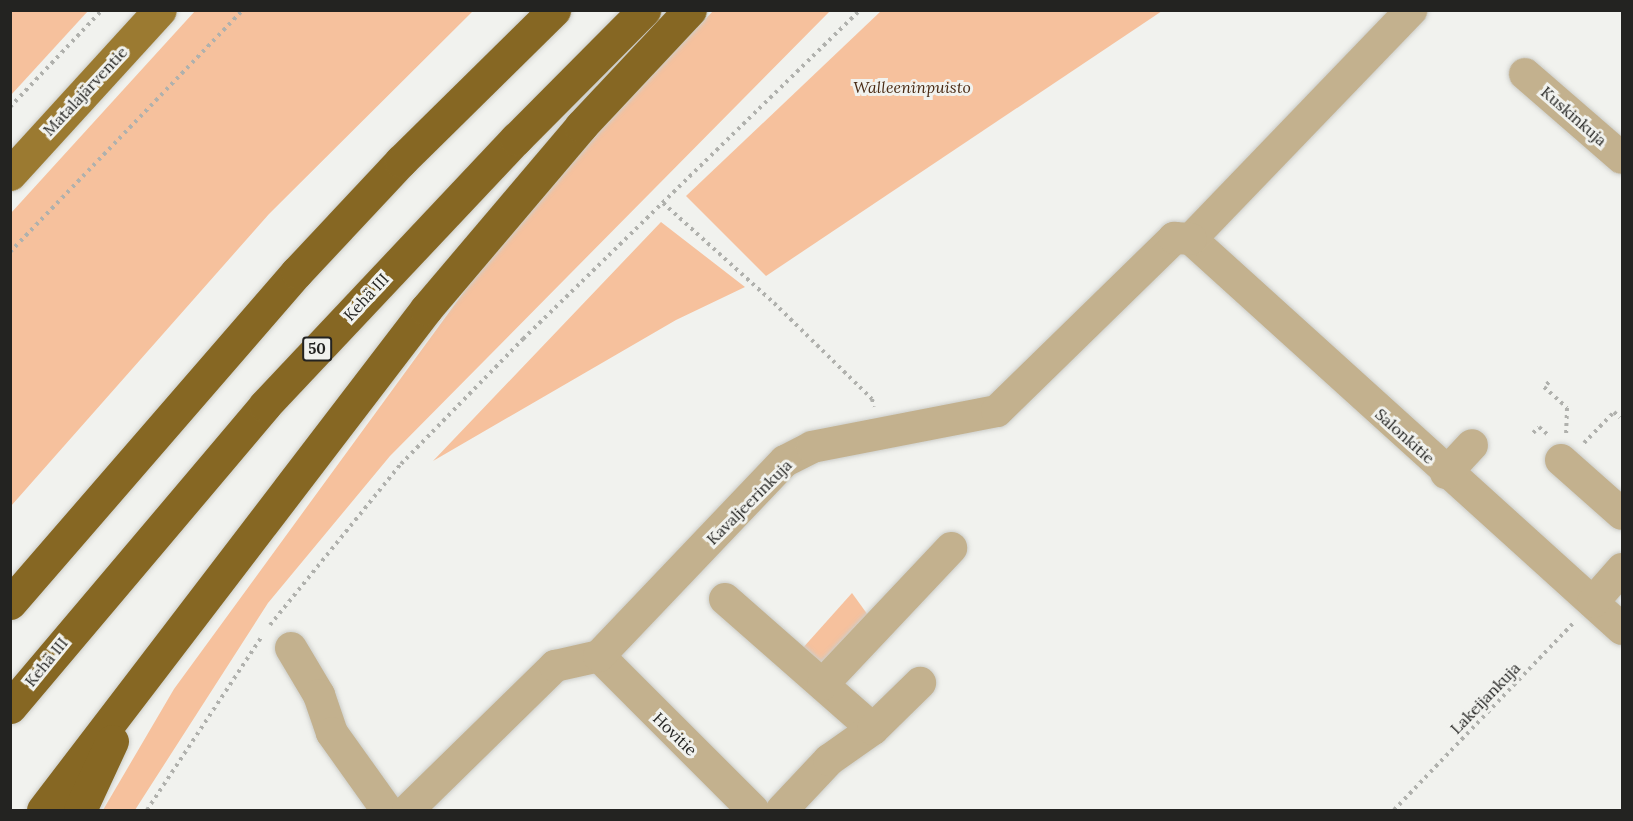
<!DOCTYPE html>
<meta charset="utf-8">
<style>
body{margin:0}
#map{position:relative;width:1633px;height:821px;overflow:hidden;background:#f1f2ee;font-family:Lora,serif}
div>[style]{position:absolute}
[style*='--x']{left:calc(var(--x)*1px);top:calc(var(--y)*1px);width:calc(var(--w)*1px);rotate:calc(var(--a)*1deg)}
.green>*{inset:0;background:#f6c19d}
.path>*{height:4px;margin-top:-2px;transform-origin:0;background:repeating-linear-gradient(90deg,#b0b1ad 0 3px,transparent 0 7.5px)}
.roads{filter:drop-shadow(0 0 2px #cccdc9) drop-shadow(0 0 2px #cccdc9)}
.minor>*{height:32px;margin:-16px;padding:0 16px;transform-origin:16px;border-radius:16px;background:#c3b18e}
.major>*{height:33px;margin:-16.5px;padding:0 16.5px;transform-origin:16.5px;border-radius:16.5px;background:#9b7a31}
.highway>*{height:33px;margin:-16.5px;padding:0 16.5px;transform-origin:16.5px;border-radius:16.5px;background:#866723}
span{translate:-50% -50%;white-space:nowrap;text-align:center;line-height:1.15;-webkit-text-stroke:6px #f1f2ee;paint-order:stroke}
.shield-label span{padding:2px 4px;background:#f1f2ee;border:2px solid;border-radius:4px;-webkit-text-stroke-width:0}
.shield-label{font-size:15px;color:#232321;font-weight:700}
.park-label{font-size:16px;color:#492a13;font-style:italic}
.street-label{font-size:16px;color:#232321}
.frame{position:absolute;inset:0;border:12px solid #232321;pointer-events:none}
</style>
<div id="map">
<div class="green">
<div style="clip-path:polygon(10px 11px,88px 11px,11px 95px,10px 95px)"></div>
<div style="clip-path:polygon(195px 11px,473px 11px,269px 214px,11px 506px,11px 213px)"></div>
<div style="clip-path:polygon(713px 11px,830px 11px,390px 456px,268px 603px,135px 810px,103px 810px,174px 689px,466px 289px,579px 151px)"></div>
<div style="clip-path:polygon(881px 11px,1162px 11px,766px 276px,686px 196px)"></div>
<div style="clip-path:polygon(661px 222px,745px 287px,676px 320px,433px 461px)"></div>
<div style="clip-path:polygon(852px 593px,873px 622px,825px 673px,801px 650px)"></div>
</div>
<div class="path">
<div style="--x:10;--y:107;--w:134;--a:-46.5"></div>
<div style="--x:663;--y:203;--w:149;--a:42"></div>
<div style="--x:774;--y:303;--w:137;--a:44.4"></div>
<div style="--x:872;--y:399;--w:8;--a:76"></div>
<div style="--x:10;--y:252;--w:336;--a:-46.1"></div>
<div style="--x:1549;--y:382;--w:7;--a:135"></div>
<div style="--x:1544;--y:387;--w:31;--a:42"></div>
<div style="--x:1567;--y:408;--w:25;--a:92"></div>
<div style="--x:1533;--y:433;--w:8;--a:-45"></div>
<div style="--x:1539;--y:427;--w:11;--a:41"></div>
<div style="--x:1584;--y:443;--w:43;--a:-45.9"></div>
<div style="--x:1614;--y:412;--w:8;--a:45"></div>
<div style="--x:270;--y:625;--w:208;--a:-50.9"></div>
<div style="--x:401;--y:464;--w:175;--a:-45.7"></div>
<div style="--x:523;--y:339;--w:471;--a:-44.3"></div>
<div style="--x:147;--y:810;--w:209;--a:-56.5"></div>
<div style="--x:1394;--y:810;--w:260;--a:-46.2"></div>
</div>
<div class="roads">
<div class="minor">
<div style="--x:1525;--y:74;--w:128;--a:40.9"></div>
<div style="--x:1191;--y:239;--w:581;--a:42.14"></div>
<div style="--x:1191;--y:239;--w:318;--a:-46.1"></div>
<div style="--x:1561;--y:460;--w:81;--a:41.5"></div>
<div style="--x:1446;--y:473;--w:38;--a:-47"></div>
<div style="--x:725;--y:599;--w:197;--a:41.3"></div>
<div style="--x:1593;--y:602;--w:44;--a:-48.7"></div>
<div style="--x:291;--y:648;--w:55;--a:59.2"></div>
<div style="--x:319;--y:695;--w:40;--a:71.1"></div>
<div style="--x:332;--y:733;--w:95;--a:54.5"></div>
<div style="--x:599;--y:656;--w:218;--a:45"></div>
<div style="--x:823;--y:684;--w:187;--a:-46.7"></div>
<div style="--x:408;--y:810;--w:206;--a:-44.4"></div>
<div style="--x:555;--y:666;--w:45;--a:-12.8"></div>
<div style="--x:599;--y:656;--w:269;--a:-46.4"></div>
<div style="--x:785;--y:461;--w:30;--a:-27"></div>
<div style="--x:812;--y:447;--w:188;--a:-11"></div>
<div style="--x:997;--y:411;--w:248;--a:-44.3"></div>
<div style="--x:1174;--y:238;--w:17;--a:3"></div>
<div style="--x:782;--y:810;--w:69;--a:-46.8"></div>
<div style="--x:829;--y:760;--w:54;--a:-35.2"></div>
<div style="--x:873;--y:729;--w:66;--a:-44.4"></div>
</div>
<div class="major">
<div style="--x:10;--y:174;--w:222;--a:-47.6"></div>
</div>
<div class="highway">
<div style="--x:10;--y:603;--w:438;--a:-49.1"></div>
<div style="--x:297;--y:272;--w:152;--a:-46.9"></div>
<div style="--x:401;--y:161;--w:215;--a:-44.6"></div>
<div style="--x:10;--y:707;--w:395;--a:-49.8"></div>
<div style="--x:265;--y:405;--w:366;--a:-46.7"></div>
<div style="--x:516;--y:139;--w:182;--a:-45.2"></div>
<div style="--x:43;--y:810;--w:631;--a:-52.6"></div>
<div style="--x:426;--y:309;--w:240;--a:-49.7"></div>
<div style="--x:581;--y:126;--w:159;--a:-46.8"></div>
<div style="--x:80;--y:810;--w:76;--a:-65.1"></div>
</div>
</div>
<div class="shield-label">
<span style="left:317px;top:349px">50</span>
</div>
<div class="park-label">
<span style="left:912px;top:87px">Walleeninpuisto</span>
</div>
<div class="street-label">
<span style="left:85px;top:91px;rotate:-47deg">Matalajärventie</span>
<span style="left:1574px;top:116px;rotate:41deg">Kuskinkuja</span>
<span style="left:366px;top:297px;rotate:-47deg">Kehä III</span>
<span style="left:1405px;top:436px;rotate:42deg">Salonkitie</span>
<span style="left:749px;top:502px;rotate:-45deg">Kavaljeerinkuja</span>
<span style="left:46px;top:662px;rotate:-51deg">Kehä III</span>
<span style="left:1485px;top:698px;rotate:-46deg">Lakeijankuja</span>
<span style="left:675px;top:734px;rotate:44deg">Hovitie</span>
</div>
<div class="frame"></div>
</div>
